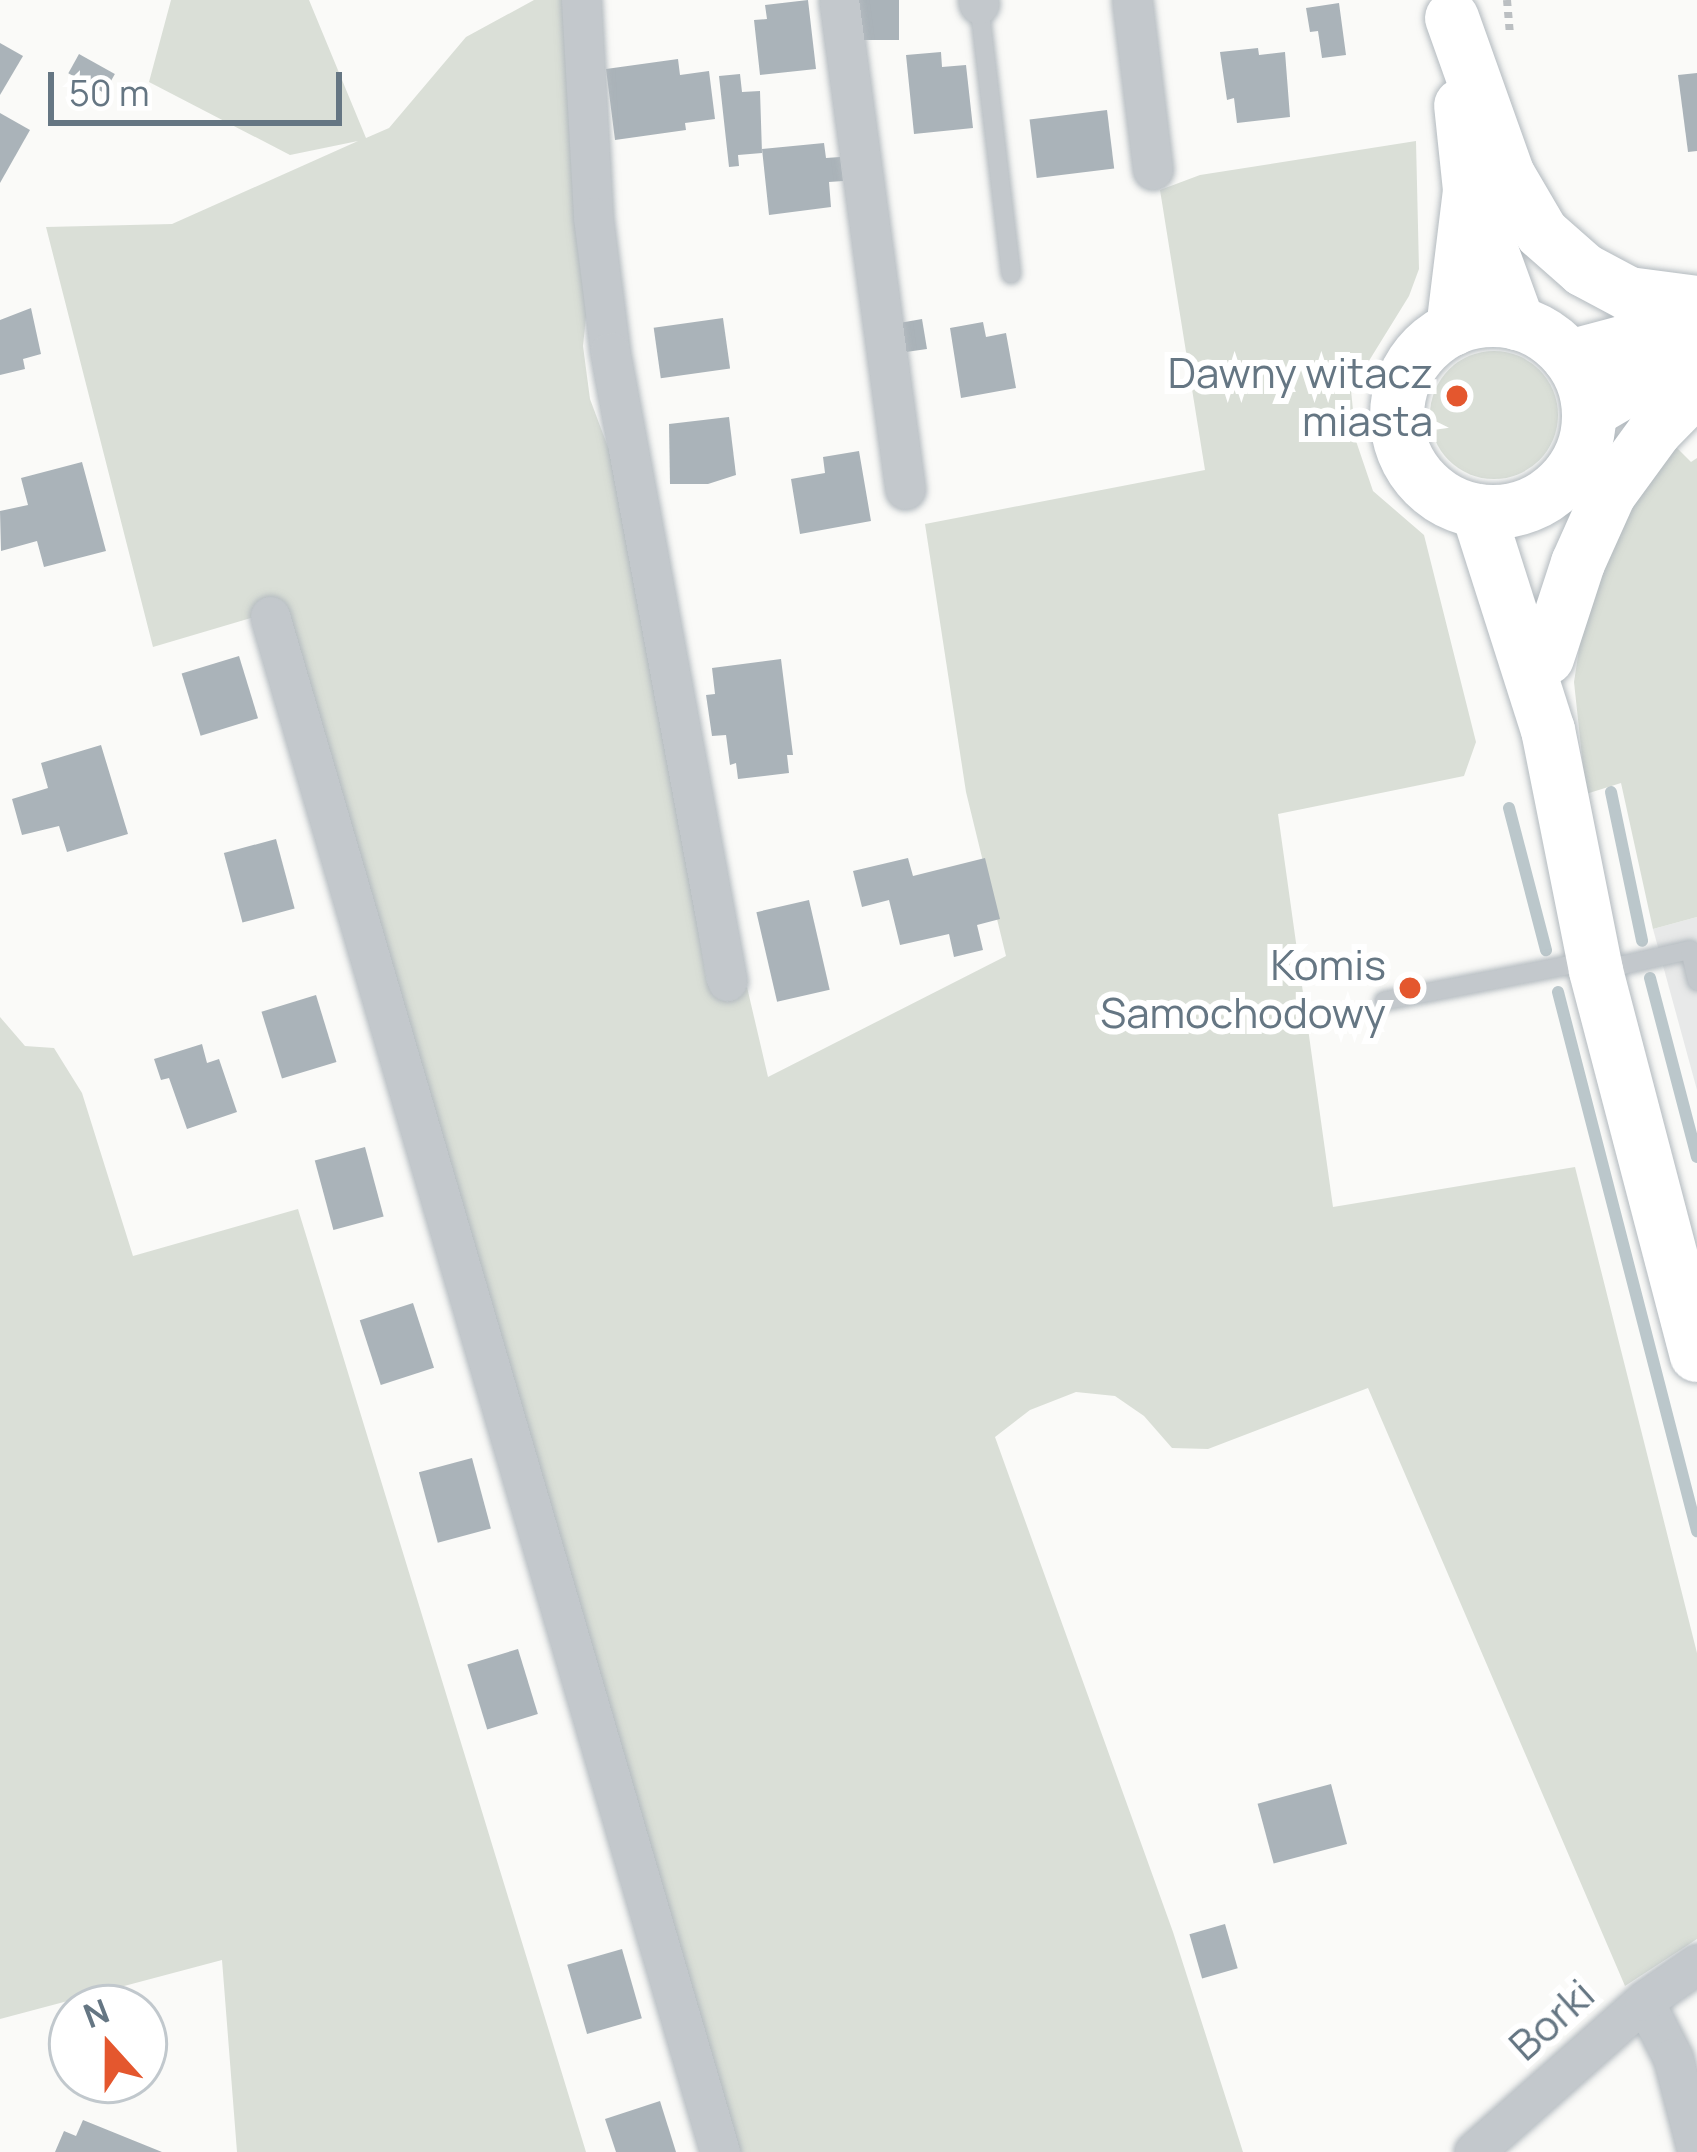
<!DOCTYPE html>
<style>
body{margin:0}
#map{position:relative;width:1697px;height:2152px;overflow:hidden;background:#fafaf8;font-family:Manrope,sans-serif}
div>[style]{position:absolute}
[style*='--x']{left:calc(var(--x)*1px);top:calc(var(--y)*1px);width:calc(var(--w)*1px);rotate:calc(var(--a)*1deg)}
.built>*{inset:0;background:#e8e9e9}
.green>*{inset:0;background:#dadfd7}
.round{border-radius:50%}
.stream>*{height:12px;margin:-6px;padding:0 6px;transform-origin:6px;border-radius:6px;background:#bbc7cb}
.building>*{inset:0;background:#aab3b9;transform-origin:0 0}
.path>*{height:8px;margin-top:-4px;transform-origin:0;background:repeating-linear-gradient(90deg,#bbbfc2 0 6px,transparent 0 12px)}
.roads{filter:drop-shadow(0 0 3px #b3babf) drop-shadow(0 0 3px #b3babf)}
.lane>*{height:18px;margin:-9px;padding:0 9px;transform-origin:9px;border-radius:9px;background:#c3c8cc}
.street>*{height:39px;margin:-19.5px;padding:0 19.5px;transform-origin:19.5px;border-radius:19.5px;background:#c3c8cc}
.secondary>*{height:54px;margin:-27px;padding:0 27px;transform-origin:27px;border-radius:27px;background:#fff}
.secondary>.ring{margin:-27px;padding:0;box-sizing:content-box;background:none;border:54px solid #fff;border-radius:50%}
.dots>*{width:33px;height:33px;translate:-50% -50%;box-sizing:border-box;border:6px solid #fff;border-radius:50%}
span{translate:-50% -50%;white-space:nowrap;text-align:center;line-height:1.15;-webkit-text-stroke:12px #fff;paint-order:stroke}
.poi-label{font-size:42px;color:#657683}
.right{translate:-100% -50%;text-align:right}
.street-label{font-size:42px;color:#657683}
.north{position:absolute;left:48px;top:1984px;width:120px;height:120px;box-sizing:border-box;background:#fff;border:3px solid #c1c8cd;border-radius:50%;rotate:339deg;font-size:33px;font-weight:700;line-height:48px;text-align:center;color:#657683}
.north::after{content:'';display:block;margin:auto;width:42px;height:54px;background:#e4572e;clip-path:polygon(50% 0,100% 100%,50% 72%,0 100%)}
.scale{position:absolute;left:48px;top:72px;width:294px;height:54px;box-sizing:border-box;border:6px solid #657683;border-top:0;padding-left:15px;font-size:36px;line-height:42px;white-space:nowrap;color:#657683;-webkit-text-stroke:9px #fff;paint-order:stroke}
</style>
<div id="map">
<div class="built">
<div style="clip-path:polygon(1697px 917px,1697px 1090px,1653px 929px)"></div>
</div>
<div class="green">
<div style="clip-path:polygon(171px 0,309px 0,366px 138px,389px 128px,466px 37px,534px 0,573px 0,589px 288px,583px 346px,590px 399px,624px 490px,707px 983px,725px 996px,747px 987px,768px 1077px,1006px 956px,966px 792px,925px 524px,1205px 470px,1160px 190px,1200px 175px,1416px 141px,1419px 269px,1409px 296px,1351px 390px,1356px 441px,1373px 491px,1424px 535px,1476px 742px,1464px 776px,1278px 814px,1333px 1207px,1575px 1167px,1697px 1653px,1697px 1939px,1625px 1986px,1368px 1388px,1208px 1449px,1172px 1448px,1144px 1416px,1115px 1396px,1076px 1392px,1030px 1410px,995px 1437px,1173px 1932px,1243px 2152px,738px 2152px,523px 1417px,275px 611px,153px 647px,46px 227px,172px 224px,358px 141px,290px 155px,149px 82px)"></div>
<div class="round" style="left:1430px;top:351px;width:128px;height:128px"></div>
<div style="clip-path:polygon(1671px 442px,1691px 462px,1697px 458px,1697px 917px,1653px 929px,1621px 783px,1586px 794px,1574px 682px,1587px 598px,1632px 498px)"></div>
<div style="clip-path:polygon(0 1017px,25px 1046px,54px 1048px,82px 1093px,133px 1256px,298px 1209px,586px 2152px,237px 2152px,222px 1960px,0 2019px)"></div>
</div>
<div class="stream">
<div style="--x:1611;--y:792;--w:152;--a:78.2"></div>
<div style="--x:1509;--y:808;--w:147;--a:75.4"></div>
<div style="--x:1650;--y:978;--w:185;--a:75.3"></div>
<div style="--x:1558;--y:992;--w:557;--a:75.54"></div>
</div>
<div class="building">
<div style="clip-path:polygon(808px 0,816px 69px,760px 75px,754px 20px,767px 19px,765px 5px)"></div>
<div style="left:859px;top:0;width:40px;height:40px"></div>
<div style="clip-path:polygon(1339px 3px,1346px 55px,1322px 58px,1318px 31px,1310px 32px,1306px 8px)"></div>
<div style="clip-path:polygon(0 43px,23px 56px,0 95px)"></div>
<div style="clip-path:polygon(1258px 48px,1259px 55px,1285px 52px,1290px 117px,1237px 123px,1234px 98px,1227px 100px,1220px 52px)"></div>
<div style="clip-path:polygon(941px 52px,942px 67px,966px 65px,973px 128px,914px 134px,906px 55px)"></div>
<div style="left:79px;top:54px;width:41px;height:22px;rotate:29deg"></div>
<div style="clip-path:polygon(678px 59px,680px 75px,709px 71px,715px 119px,685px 123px,686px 130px,615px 140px,606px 69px)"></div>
<div style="clip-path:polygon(1697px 73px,1697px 151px,1688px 152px,1678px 75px)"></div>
<div style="clip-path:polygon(740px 74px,742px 92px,760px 91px,762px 153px,738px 155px,739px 166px,729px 167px,719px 76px)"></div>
<div style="left:1107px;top:110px;width:59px;height:78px;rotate:83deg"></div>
<div style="clip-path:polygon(0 113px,30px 130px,0 183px)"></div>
<div style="clip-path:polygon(824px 143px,826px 158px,840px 157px,843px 181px,829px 182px,831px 207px,769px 215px,762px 149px)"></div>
<div style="clip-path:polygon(31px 308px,41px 354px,23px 359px,25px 369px,0 375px,0 320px)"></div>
<div style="left:723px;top:318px;width:51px;height:70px;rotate:82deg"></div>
<div style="clip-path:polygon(922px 319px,927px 349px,906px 352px,888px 325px)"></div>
<div style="clip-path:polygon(983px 322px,986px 337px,1006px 333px,1016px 388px,961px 398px,950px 328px)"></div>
<div style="clip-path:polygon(729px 417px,736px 475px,708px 484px,670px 484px,669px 424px)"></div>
<div style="clip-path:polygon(859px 451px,871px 521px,800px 534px,791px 479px,825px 473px,823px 457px)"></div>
<div style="clip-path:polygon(82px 462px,106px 551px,44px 567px,37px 541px,1px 551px,0 511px,28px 505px,21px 478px)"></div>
<div style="left:239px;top:656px;width:65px;height:60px;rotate:73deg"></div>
<div style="clip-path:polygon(781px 659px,793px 755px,787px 755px,789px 773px,738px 779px,736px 763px,730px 765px,726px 735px,712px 736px,706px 695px,715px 694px,712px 668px)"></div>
<div style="clip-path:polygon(101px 745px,128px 834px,67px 852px,59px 826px,22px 835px,12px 799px,48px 788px,41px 763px)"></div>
<div style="left:276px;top:839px;width:72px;height:54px;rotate:75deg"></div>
<div style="clip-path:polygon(908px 858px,913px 876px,985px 858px,1000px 919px,977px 925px,983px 950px,954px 957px,949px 934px,900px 945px,889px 900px,862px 907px,853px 871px)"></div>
<div style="left:809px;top:900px;width:92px;height:54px;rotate:77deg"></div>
<div style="left:316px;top:995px;width:70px;height:57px;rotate:73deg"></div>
<div style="clip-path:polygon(202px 1044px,207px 1063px,219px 1059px,237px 1112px,187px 1129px,169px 1078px,161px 1080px,154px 1059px)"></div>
<div style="left:365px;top:1147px;width:72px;height:52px;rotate:75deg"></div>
<div style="left:413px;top:1303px;width:68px;height:56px;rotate:72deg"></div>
<div style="left:472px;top:1458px;width:73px;height:55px;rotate:75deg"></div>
<div style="left:518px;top:1649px;width:68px;height:53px;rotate:73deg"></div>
<div style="left:1331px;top:1784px;width:62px;height:76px;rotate:75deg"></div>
<div style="left:1225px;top:1924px;width:46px;height:37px;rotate:74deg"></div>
<div style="left:622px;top:1949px;width:72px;height:57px;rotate:74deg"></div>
<div style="clip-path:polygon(660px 2101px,676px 2152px,616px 2152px,605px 2119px)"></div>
<div style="clip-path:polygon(83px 2120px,162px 2152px,55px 2152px,64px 2131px,76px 2136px)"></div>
</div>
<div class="path">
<div style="--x:1507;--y:0;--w:34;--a:85"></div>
</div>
<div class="roads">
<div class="lane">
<div style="--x:979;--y:4;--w:272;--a:83.2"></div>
<div style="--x:1601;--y:970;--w:91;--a:-12.7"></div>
<div style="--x:1690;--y:950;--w:32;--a:77"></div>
<div style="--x:1384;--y:1001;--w:209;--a:-11"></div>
</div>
<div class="street">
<div style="--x:581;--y:0;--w:217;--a:86.8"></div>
<div style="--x:593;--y:217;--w:136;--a:82.8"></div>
<div style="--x:610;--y:352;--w:640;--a:79.46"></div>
<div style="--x:839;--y:0;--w:494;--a:82.3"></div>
<div style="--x:978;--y:0;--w:4;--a:76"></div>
<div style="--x:1132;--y:0;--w:171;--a:83"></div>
<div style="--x:270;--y:616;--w:1601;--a:73.67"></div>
<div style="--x:1644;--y:2001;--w:64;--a:63"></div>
<div style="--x:1673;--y:2058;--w:96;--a:75.5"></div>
<div style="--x:1474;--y:2152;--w:227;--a:-41.6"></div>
<div style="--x:1644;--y:2001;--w:65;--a:-34.9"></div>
</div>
<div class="secondary">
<div style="--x:1452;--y:18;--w:167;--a:70.4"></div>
<div style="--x:1508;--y:175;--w:67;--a:59.6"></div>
<div style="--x:1542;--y:233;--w:56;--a:41.4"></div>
<div style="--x:1584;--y:270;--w:51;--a:28.1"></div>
<div style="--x:1629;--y:294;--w:69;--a:7.5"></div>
<div style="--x:1470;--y:192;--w:140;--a:70"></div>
<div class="ring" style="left:1397px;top:320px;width:138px;height:138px"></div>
<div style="--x:1453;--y:329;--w:140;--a:-83"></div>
<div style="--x:1470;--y:190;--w:85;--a:-96"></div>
<div style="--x:1569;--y:357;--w:132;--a:-14.9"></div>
<div style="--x:1589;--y:412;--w:125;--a:-30.3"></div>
<div style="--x:1478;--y:511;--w:230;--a:72.3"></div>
<div style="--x:1548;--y:730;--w:246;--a:78.7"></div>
<div style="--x:1596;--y:971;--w:397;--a:75.3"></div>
<div style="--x:1547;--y:658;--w:100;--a:-71.9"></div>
<div style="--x:1578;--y:563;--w:76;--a:-65.8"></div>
<div style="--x:1609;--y:494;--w:78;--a:-53.9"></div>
<div style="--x:1655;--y:431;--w:60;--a:-45.7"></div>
</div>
</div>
<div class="dots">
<div style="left:1457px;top:396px;background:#e4572e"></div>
<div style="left:1410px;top:988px;background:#e4572e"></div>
</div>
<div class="poi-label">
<span class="right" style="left:1433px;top:396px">Dawny witacz<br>miasta</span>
<span class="right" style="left:1386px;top:988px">Komis<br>Samochodowy</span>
</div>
<div class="street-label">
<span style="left:1551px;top:2019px;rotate:-42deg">Borki</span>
</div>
<div class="north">N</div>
<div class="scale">50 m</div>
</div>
